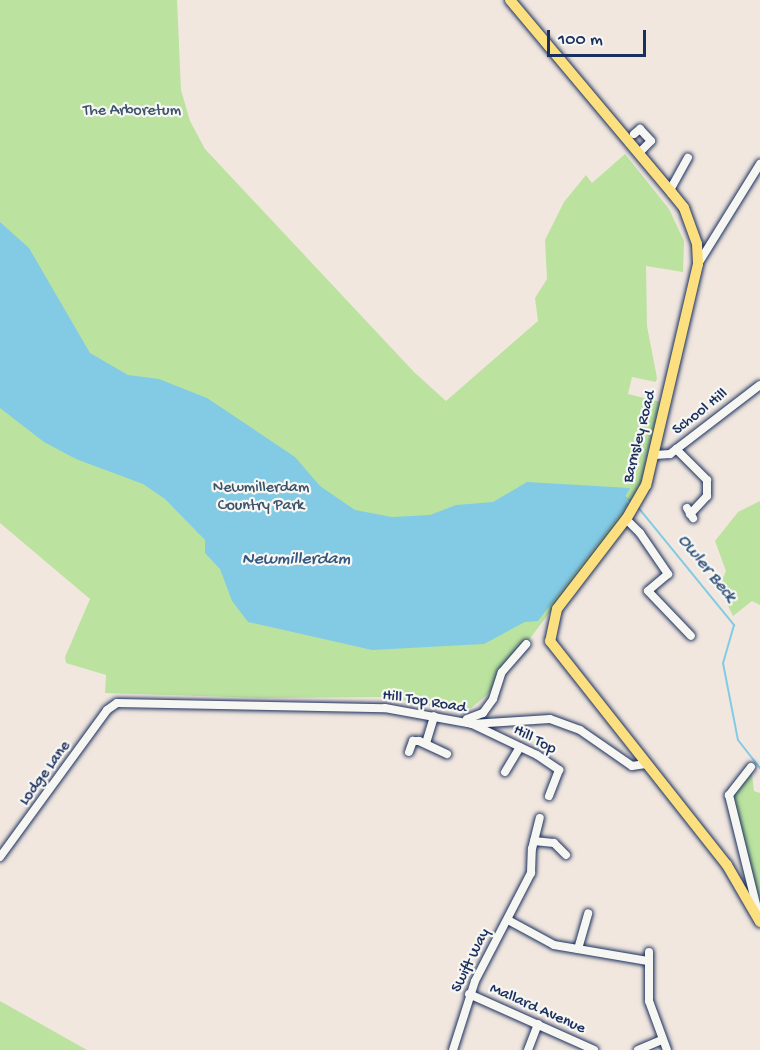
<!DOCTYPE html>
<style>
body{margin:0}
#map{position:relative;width:760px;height:1050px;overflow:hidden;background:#f1e7df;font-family:"Gochi Hand",sans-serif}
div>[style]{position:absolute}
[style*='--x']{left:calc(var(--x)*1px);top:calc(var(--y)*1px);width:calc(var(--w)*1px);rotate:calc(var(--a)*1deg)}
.green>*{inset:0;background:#bbe39f}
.water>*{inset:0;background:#83cbe4}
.stream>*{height:2px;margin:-1px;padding:0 1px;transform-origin:1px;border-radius:1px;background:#83cbe4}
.roads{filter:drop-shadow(0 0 2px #1b2f5e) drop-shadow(0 0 2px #1b2f5e)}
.minor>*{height:8px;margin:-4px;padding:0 4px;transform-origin:4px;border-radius:4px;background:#f6f6f2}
.major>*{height:10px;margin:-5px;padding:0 5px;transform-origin:5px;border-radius:5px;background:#fce080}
span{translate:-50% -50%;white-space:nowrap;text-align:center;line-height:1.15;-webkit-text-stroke:4.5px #f6f6f2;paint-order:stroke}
.park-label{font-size:16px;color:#3b536b}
.street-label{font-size:16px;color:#1b2f5e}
.water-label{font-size:18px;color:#355680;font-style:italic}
.scale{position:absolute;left:547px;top:30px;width:99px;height:27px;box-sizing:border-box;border:3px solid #1b2f5e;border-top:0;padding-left:8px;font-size:18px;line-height:21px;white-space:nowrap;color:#1b2f5e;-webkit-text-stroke:4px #f6f6f2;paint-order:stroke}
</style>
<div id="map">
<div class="green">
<div style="clip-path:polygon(0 0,177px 0,181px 90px,190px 121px,205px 149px,414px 372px,446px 401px,538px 321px,535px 298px,547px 279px,545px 240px,564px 202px,586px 175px,592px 183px,625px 154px,669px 209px,684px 241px,683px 272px,646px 266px,647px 326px,657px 378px,656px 382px,632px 377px,628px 394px,665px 403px,659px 437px,650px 444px,646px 485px,488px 694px,471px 708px,452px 711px,388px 697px,266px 698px,105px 693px,106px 675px,66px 663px,65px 657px,90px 599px,0 523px)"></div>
<div style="clip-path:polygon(760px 501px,760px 605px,752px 601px,733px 616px,719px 587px,726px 571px,715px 541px,738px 512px)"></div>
<div style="clip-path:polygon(751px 767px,754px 791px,760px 793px,760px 921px,729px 795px)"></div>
<div style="clip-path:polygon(0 1001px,87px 1050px,0 1050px)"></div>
</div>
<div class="water">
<div style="clip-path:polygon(0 222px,29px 248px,90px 353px,128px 375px,159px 379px,207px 398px,295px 457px,320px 486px,355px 510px,392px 517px,430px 515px,456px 505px,493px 502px,527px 482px,630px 488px,625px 497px,628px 504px,538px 621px,525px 622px,484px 644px,372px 650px,248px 622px,232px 601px,220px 569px,205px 553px,205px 540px,165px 499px,143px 484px,76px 459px,44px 442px,0 408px)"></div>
</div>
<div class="stream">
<div style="--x:625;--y:497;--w:10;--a:37"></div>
<div style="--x:637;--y:506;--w:154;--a:50.8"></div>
<div style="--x:734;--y:625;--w:40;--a:106"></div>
<div style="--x:723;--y:663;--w:78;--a:79"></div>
<div style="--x:738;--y:740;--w:36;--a:52"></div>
</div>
<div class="roads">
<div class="minor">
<div style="--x:634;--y:134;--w:8;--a:-40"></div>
<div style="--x:640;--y:129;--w:16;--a:47"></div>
<div style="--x:651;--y:141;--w:17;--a:135"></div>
<div style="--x:670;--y:190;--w:37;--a:-61"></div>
<div style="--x:698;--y:264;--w:118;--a:-58.2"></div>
<div style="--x:676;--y:449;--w:44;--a:45"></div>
<div style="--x:707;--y:480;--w:16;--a:90"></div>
<div style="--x:707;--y:496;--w:25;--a:133"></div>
<div style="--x:655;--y:455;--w:15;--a:-4"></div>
<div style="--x:670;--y:454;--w:113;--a:-37.5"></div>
<div style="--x:687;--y:508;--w:12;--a:59"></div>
<div style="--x:626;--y:519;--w:20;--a:45"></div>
<div style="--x:640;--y:533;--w:50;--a:55.7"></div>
<div style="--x:668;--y:574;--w:26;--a:140"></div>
<div style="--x:648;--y:591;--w:62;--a:46.3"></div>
<div style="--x:467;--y:719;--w:17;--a:-21"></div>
<div style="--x:483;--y:713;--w:17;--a:-54"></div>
<div style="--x:493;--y:699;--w:28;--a:-72"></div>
<div style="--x:502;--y:672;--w:37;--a:-49"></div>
<div style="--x:472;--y:724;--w:72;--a:25.5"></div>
<div style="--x:537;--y:755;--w:27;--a:34"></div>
<div style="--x:559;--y:770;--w:28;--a:111"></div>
<div style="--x:426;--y:743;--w:28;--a:-73"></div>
<div style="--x:409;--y:752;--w:12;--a:-70"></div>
<div style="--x:413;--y:741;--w:6;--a:0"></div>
<div style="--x:419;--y:741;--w:31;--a:25"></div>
<div style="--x:751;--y:767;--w:36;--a:128"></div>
<div style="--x:729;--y:795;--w:125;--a:76.1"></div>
<div style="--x:505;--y:772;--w:29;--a:-59"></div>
<div style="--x:534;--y:841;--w:20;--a:6"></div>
<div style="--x:554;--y:843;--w:17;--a:45"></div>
<div style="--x:0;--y:857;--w:182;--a:-53.9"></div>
<div style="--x:107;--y:710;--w:12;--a:-35"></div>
<div style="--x:117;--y:703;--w:268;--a:1.1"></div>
<div style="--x:385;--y:708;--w:88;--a:10.4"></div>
<div style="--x:472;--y:724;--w:78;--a:-3.7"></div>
<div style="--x:550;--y:719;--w:32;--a:20"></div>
<div style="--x:580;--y:730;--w:63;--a:34.7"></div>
<div style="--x:632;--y:766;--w:14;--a:-8"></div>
<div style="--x:508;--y:920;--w:52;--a:28.5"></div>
<div style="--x:554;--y:945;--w:95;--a:9.7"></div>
<div style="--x:578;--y:949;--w:37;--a:-74"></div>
<div style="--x:649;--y:952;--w:49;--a:90"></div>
<div style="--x:649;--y:1001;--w:52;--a:69.8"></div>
<div style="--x:469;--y:994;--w:137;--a:24.1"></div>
<div style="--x:453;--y:1050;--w:72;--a:-72.3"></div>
<div style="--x:475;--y:981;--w:122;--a:-62.6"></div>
<div style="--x:531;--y:873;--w:24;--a:-88"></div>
<div style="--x:532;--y:849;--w:32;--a:-76"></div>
<div style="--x:528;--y:1050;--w:28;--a:-69"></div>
<div style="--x:638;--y:1050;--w:25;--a:-23"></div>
</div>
<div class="major">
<div style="--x:510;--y:0;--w:252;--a:50"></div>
<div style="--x:672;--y:193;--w:19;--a:51"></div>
<div style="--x:684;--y:208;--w:38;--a:70"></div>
<div style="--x:697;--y:244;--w:20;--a:87"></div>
<div style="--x:698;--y:264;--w:227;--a:103.2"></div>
<div style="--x:646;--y:485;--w:39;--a:120"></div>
<div style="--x:626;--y:519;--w:113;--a:127.5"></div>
<div style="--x:557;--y:609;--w:33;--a:102"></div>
<div style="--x:550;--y:641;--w:285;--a:51.7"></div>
<div style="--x:727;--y:865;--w:66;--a:59.9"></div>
</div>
</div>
<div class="park-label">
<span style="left:132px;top:112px">The Arboretum</span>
<span style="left:261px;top:498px">Newmillerdam<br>Country Park</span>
</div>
<div class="street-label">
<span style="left:701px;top:413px;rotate:-38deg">School Hill</span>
<span style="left:641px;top:437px;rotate:-76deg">Barnsley Road</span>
<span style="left:424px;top:703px;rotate:9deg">Hill Top Road</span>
<span style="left:534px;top:741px;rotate:28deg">Hill Top</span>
<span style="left:46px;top:774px;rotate:-54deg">Lodge Lane</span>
<span style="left:472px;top:961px;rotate:-64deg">Swift Way</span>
<span style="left:537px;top:1010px;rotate:24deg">Mallard Avenue</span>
</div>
<div class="water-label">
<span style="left:296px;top:560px">Newmillerdam</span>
<span style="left:706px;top:569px;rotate:51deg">Owler Beck</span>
</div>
<div class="scale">100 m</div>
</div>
